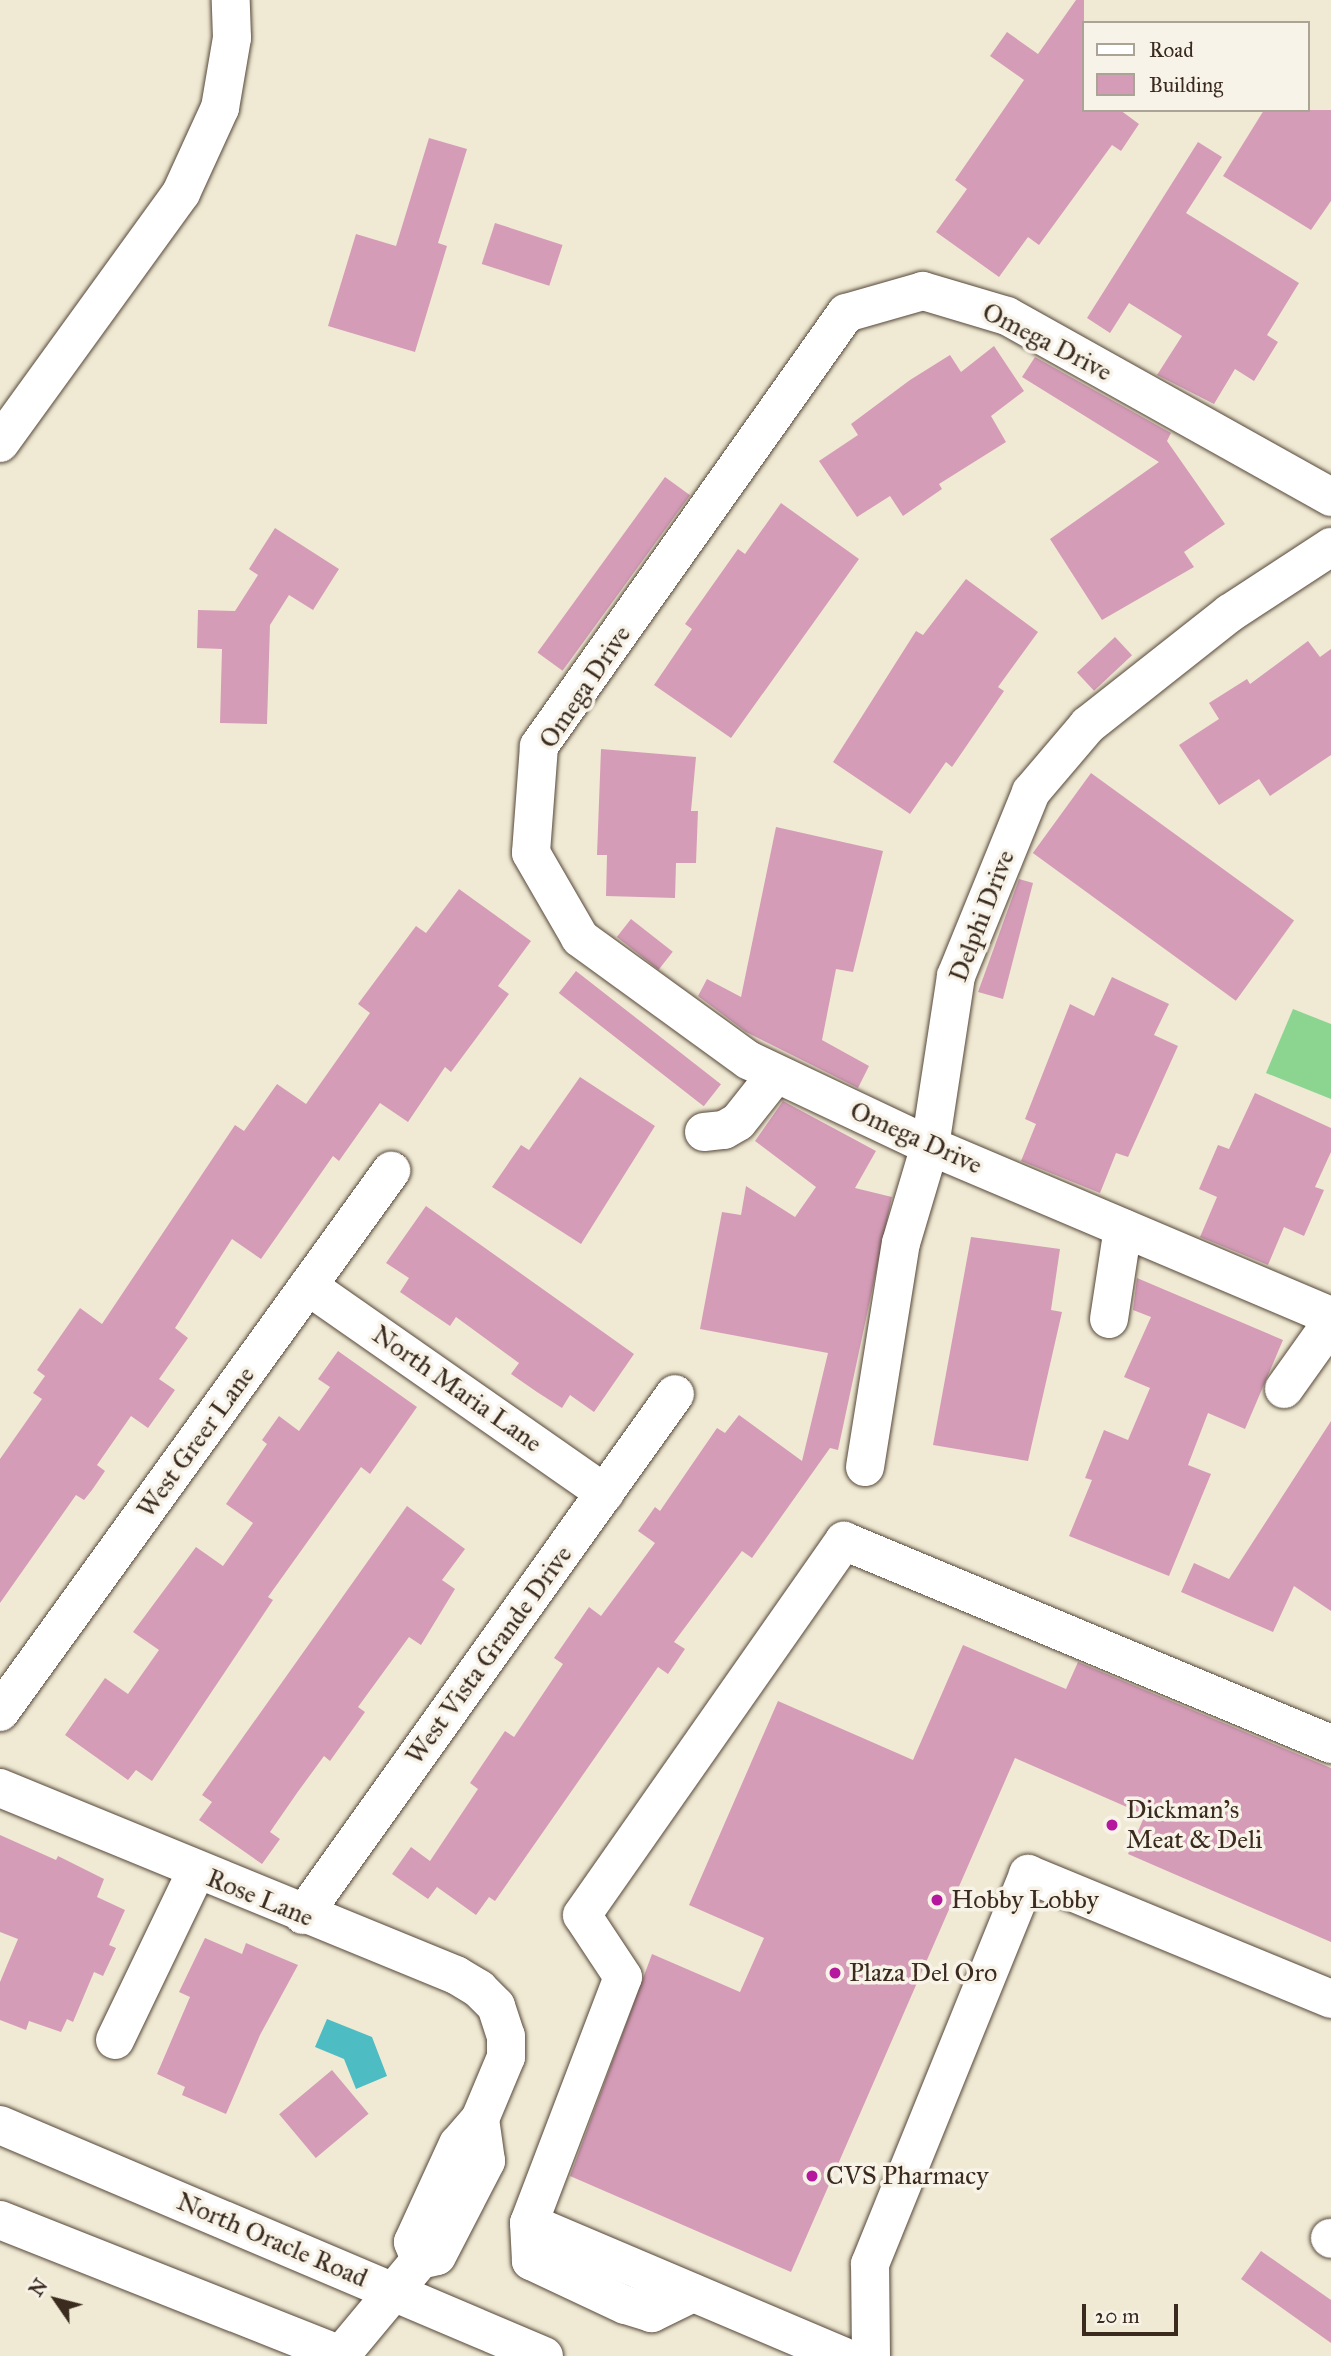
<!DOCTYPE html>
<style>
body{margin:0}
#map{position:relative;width:1331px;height:2356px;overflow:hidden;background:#f0ead4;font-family:"IM FELL Great Primer",serif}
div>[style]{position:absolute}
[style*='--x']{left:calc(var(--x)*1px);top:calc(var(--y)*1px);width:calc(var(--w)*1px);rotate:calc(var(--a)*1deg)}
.green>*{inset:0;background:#8bd591}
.water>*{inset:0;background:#4ebdc3}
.building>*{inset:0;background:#d59cb8;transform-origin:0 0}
.roads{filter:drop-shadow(0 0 2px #564739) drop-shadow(0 0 2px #564739)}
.minor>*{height:38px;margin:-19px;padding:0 19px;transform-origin:19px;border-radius:19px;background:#fff}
.highway>*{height:38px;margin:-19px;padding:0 19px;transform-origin:19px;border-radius:19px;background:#fff}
.dots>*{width:19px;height:19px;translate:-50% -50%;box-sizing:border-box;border:4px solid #f7f3e8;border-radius:50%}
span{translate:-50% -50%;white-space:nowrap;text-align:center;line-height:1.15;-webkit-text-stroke:7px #f7f3e8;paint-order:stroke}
.street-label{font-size:26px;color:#3b2a1e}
.poi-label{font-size:26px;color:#3b2a1e}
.left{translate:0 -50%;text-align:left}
.legend{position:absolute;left:1082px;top:21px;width:228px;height:91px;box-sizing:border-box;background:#f7f3e8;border:2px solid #aca397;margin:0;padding:9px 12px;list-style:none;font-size:21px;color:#3b2a1e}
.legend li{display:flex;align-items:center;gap:14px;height:35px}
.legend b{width:35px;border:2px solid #aca397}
.north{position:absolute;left:21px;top:2265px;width:70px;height:70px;-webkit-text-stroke:5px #f7f3e8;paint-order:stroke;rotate:305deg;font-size:19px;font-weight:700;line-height:28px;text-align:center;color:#3b2a1e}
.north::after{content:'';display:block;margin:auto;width:24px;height:32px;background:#3b2a1e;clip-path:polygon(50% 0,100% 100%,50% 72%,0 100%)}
.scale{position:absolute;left:1082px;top:2304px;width:96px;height:32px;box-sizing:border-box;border:4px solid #3b2a1e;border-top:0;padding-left:9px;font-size:21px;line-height:24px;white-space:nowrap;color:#3b2a1e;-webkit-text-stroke:5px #f7f3e8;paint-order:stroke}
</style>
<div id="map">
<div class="green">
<div style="clip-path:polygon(1293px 1009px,1331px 1024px,1331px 1099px,1266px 1073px)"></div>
</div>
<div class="water">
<div style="clip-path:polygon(327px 2019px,372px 2037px,387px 2076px,356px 2089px,344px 2059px,315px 2047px)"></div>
</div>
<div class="building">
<div style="clip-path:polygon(1076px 0,1084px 0,1084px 110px,1120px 110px,1139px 124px,1121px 151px,1112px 145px,1039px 245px,1028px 237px,999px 277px,936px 232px,967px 189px,955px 180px,1024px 80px,990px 56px,1007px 32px,1038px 54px)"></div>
<div style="clip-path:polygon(1264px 110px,1331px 110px,1331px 201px,1311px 230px,1223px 176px)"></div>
<div style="clip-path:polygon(429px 138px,467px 149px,438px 243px,447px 246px,415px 352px,328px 326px,356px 234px,396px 246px)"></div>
<div style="clip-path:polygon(1198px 142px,1222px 157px,1186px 213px,1299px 283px,1267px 335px,1278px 342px,1254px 381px,1235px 369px,1214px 404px,1157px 375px,1182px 336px,1129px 303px,1110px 333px,1087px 318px)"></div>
<div style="left:495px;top:223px;width:71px;height:43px;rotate:18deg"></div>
<div style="clip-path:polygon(994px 346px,1024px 391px,991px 416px,1006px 442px,939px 484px,942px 489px,903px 516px,890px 496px,857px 517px,819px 461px,858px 435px,851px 424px,910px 380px,950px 355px,961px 372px)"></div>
<div style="clip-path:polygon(1035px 357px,1171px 433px,1167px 441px,1225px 524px,1184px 552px,1194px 567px,1102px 620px,1050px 539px,1159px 462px,1022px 377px)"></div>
<div style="left:665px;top:477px;width:31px;height:217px;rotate:36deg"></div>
<div style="clip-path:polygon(781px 503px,859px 559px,731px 738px,654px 685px,692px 629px,685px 624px,738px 549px,745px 554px)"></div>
<div style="clip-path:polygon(275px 528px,339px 569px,313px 610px,289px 595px,270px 625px,267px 724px,220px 723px,222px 649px,197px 648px,198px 610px,235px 611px,258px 575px,249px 569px)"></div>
<div style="clip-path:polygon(966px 579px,1038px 632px,998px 687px,1004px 691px,952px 767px,946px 762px,910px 814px,833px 762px,916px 631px,923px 635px)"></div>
<div style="left:1115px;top:637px;width:25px;height:52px;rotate:47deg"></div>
<div style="clip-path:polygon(1308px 641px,1320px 657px,1331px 649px,1331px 755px,1270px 796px,1259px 779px,1219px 805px,1179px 745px,1219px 719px,1209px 703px,1247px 679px,1250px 684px)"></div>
<div style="clip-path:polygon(601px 749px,696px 757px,691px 811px,698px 811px,696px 863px,676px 863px,675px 898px,606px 896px,607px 855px,597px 855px)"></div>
<div style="left:1091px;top:773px;width:251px;height:99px;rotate:36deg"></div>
<div style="clip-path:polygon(776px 827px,883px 851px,853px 972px,836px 969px,822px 1040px,869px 1066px,858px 1088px,746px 1032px,698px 996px,707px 979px,741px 997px)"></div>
<div style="clip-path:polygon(1019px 879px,1033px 883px,1003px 999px,978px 992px)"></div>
<div style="clip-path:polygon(459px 889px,531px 941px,498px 986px,509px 994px,451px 1072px,445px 1067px,408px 1122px,380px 1103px,339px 1161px,333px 1156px,261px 1259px,232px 1239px,175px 1328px,188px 1338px,159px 1379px,175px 1390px,148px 1428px,131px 1416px,97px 1465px,105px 1471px,92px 1490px,84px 1500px,76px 1495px,0 1603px,0 1459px,42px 1399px,33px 1393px,45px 1376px,37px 1370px,80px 1308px,102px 1324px,235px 1125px,244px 1131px,277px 1084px,306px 1104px,370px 1013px,358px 1004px,416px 926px,426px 933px)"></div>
<div style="left:631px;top:919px;width:53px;height:23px;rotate:38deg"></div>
<div style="left:576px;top:971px;width:184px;height:28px;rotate:38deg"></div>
<div style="clip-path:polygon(1112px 977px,1169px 1004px,1154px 1035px,1178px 1046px,1128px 1157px,1116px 1153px,1100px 1193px,1021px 1161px,1036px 1124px,1025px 1119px,1070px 1004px,1094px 1016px)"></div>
<div style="clip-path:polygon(580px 1077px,655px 1126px,581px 1244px,492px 1187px,521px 1145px,529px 1150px)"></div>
<div style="clip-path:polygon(1255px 1093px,1331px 1128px,1331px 1152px,1315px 1187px,1324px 1190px,1304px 1236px,1284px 1227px,1268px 1265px,1200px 1237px,1217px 1197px,1199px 1189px,1218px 1145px,1229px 1149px)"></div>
<div style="clip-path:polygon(783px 1101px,876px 1151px,855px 1188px,892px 1197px,838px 1450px,830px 1448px,752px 1558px,742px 1551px,674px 1642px,685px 1649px,668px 1674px,658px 1667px,495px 1901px,489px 1897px,476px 1915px,437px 1887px,428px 1899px,392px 1874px,411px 1847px,430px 1861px,478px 1789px,470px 1783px,505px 1731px,514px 1737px,563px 1664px,554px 1658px,589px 1607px,601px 1616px,655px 1543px,638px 1531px,655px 1507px,660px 1511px,717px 1428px,725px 1433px,739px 1415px,802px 1461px,828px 1353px,700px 1329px,722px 1212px,741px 1215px,746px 1186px,795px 1217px,816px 1187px,755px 1141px)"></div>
<div style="clip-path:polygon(426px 1206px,634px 1354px,594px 1412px,570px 1395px,562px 1408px,537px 1392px,511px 1374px,519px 1363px,456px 1317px,450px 1326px,400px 1292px,409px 1278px,386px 1263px)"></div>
<div style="clip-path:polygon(971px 1237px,1060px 1249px,1051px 1310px,1062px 1312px,1028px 1461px,933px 1445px)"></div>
<div style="clip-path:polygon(1137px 1278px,1283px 1340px,1245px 1429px,1208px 1413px,1188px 1465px,1211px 1474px,1169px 1576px,1069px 1536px,1092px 1480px,1085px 1478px,1104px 1430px,1128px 1440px,1150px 1388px,1124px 1377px,1151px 1317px,1133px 1310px)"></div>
<div style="clip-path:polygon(338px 1351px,417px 1407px,370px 1474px,361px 1467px,268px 1597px,273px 1600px,152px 1781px,136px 1770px,128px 1780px,65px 1735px,105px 1678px,128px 1694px,159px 1650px,133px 1632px,196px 1547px,223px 1566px,253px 1523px,226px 1504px,267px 1444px,262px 1440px,279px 1416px,299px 1431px,330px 1387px,318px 1379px)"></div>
<div style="clip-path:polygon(1331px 1421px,1331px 1611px,1294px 1586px,1273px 1632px,1181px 1592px,1194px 1563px,1229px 1579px)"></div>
<div style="clip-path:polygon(407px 1506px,465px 1549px,442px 1580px,455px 1589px,421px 1645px,409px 1637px,358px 1707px,365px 1712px,330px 1761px,324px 1756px,297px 1793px,270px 1832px,280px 1839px,262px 1864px,199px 1820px,212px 1802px,202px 1795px)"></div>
<div style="clip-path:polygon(963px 1645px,1066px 1689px,1078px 1662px,1331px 1768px,1331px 1942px,1128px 1854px,1145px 1815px,1015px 1758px,791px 2272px,570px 2176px,652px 1954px,740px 1992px,764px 1938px,689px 1905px,778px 1701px,913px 1760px)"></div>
<div style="clip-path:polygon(0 1835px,56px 1860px,58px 1856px,104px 1879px,97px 1897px,125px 1910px,109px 1945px,116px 1948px,103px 1976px,94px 1972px,73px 2022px,67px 2019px,61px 2032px,29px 2021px,26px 2030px,0 2020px,0 1982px,18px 1939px,0 1932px)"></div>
<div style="clip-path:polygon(205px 1938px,242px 1954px,246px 1943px,298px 1965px,260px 2035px,226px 2114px,182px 2095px,185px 2087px,157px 2074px,190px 1997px,179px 1992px)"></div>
<div style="left:332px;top:2070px;width:57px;height:69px;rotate:50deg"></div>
<div style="clip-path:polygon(1261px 2251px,1331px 2300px,1331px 2343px,1241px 2279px)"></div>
</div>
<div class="roads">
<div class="minor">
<div style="--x:0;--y:443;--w:309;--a:-54.1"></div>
<div style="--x:181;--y:193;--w:94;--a:-65.4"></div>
<div style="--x:220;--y:108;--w:71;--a:-80.3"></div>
<div style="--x:232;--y:38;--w:38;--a:-92"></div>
<div style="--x:1331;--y:497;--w:371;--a:-150.8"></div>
<div style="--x:1007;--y:316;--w:88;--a:-163.4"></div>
<div style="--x:923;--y:291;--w:80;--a:164.1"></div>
<div style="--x:846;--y:313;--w:531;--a:125.34"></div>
<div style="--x:539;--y:746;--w:107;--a:94.3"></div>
<div style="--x:531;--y:853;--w:98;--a:60"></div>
<div style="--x:580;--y:938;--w:208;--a:36"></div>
<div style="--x:748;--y:1060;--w:201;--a:25.3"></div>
<div style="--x:930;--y:1146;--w:436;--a:23"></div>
<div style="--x:704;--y:1132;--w:20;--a:-6"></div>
<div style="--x:724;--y:1130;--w:16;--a:-30"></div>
<div style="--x:738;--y:1122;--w:61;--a:-51.6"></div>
<div style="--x:308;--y:1286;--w:362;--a:34.9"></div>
<div style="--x:1109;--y:1319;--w:92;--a:-81.3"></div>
<div style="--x:1284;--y:1389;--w:81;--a:-54.5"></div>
<div style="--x:865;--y:1467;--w:227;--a:-80.9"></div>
<div style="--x:901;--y:1243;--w:101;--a:-73.4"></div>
<div style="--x:930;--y:1146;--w:172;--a:-81.3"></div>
<div style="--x:956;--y:976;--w:199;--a:-67.8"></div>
<div style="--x:1031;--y:792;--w:88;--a:-49.6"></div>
<div style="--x:1088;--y:725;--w:181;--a:-38.3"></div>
<div style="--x:1230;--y:613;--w:121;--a:-33.2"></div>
<div style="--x:0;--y:1712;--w:668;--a:-54.14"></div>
<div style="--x:0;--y:1788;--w:493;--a:22.3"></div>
<div style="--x:456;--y:1975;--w:27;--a:31"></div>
<div style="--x:479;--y:1989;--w:24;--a:45"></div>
<div style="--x:496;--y:2006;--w:32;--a:72"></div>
<div style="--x:506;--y:2036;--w:21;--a:90"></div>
<div style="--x:506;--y:2057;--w:67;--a:112.8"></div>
<div style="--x:303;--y:1915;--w:640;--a:-54.47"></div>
<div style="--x:115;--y:2040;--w:187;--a:-64.3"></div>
<div style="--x:529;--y:2223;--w:341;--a:23"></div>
<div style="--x:1330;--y:2238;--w:1;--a:45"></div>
<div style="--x:693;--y:2293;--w:46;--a:154"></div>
<div style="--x:652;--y:2313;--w:28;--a:-163"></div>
<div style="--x:625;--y:2305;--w:104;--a:-154.9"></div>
<div style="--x:531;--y:2261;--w:38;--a:-93"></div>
<div style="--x:529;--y:2223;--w:263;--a:-69.1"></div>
<div style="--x:623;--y:1977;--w:74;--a:-123.5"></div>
<div style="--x:582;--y:1915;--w:457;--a:-55"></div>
<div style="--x:844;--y:1541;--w:528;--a:22.63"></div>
<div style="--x:340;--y:2356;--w:125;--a:-50.2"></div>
<div style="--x:420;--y:2260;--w:17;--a:-13"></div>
<div style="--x:437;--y:2256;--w:107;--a:-62.7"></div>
<div style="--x:486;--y:2161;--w:42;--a:-98.1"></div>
<div style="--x:480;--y:2119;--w:33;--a:131"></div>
<div style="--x:458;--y:2144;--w:108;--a:114.7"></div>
<div style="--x:413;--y:2242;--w:19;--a:69"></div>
<div style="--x:871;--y:2356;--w:92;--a:-90.6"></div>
<div style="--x:870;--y:2264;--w:421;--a:-67.9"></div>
<div style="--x:1028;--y:1874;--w:328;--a:22.4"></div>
</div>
<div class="highway">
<div style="--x:0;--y:2125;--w:591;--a:23.01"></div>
<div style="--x:0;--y:2220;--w:369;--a:21.6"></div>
</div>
</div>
<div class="dots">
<div style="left:1112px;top:1825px;background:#b5179e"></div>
<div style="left:937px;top:1900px;background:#b5179e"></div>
<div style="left:835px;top:1973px;background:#b5179e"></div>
<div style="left:812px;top:2176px;background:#b5179e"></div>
</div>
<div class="street-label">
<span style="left:1047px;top:342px;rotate:27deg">Omega Drive</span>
<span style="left:585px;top:687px;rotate:-56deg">Omega Drive</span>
<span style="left:982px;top:916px;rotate:-69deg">Delphi Drive</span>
<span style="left:916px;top:1138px;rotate:24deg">Omega Drive</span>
<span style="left:457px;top:1389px;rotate:35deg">North Maria Lane</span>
<span style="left:196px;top:1442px;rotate:-54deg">West Greer Lane</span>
<span style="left:489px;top:1655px;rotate:-54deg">West Vista Grande Drive</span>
<span style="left:260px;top:1898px;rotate:22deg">Rose Lane</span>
<span style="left:272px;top:2240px;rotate:23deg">North Oracle Road</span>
</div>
<div class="poi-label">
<span class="left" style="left:1126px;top:1825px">Dickman's<br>Meat &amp; Deli</span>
<span class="left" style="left:951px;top:1900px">Hobby Lobby</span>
<span class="left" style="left:849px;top:1973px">Plaza Del Oro</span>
<span class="left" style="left:826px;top:2176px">CVS Pharmacy</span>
</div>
<ul class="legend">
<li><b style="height:9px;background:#fff"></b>Road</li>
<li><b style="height:19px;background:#d59cb8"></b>Building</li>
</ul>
<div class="north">N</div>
<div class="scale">20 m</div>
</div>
